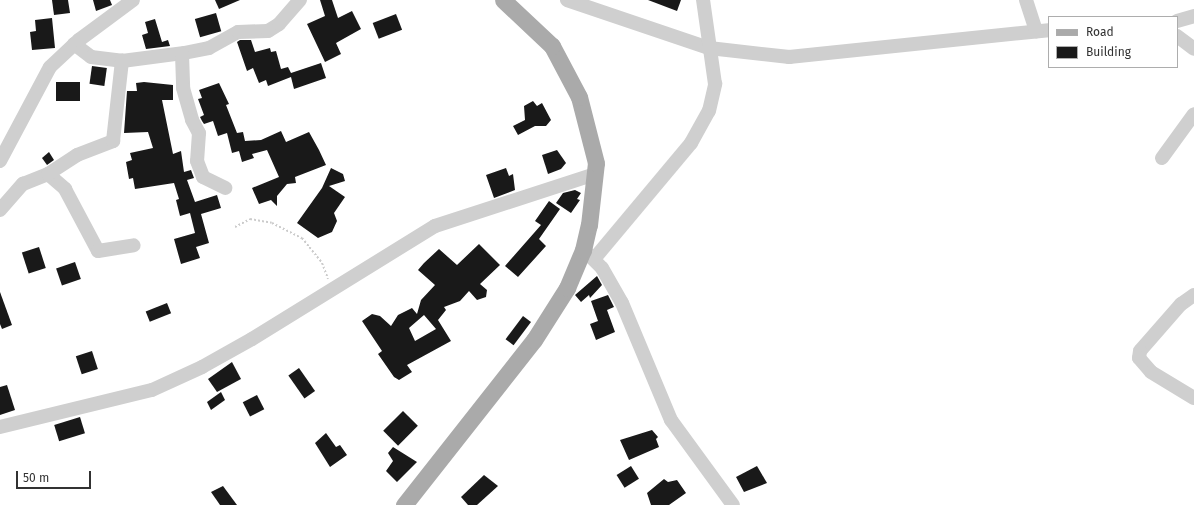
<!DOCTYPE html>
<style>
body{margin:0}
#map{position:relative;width:1194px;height:505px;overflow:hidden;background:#fff;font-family:"Fira Sans",sans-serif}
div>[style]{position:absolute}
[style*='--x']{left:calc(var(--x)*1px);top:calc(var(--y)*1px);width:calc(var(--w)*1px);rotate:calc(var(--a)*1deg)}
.building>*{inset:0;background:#191919;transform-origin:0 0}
.path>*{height:2px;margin-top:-1px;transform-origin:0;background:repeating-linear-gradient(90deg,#ccc 0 2px,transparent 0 4px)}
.minor>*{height:14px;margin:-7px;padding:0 7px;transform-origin:7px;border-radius:7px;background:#cfcfcf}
.major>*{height:17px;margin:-8.5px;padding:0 8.5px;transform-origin:8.5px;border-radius:8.5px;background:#aaa}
span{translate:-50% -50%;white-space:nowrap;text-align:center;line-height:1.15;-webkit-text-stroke:4px #fff;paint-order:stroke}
.legend{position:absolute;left:1048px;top:16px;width:130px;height:52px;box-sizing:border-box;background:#fff;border:1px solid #adadad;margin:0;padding:5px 7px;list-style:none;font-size:12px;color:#323232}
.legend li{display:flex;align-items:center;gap:8px;height:20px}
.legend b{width:20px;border:1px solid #adadad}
.scale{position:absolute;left:16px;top:471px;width:75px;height:18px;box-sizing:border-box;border:2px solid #323232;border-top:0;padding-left:5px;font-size:12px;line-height:14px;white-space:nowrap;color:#323232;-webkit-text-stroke:3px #fff;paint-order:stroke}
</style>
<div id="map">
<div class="building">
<div style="clip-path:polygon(52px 0,68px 0,70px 13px,54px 15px)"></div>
<div style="clip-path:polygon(93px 0,110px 0,112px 5px,96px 11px)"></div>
<div style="clip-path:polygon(215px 0,240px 0,219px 9px)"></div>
<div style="clip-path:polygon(320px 0,332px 0,338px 18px,352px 11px,361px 29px,336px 43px,341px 54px,325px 62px,307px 24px,325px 16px)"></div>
<div style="clip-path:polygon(648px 0,681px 0,677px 11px)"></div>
<div style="left:216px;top:13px;width:19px;height:22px;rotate:74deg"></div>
<div style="left:396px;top:14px;width:17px;height:25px;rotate:69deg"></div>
<div style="clip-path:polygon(52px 18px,55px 48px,32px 50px,30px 32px,36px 31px,35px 20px)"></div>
<div style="clip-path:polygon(155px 19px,162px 42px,168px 40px,170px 46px,146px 49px,142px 35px,148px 33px,145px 22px)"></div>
<div style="clip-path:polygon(240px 40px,251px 40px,255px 52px,270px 48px,271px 52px,276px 51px,281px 69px,288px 67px,291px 73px,321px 63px,326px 78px,294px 89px,291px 77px,268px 86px,266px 80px,259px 83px,253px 68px,247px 71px,237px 42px)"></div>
<div style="left:92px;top:66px;width:15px;height:18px;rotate:8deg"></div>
<div style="left:56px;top:82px;width:24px;height:19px"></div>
<div style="clip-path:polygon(144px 82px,173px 85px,173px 100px,162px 100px,173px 154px,181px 151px,184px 172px,191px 170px,194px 178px,187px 180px,195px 202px,217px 195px,221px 208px,201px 214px,209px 243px,196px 247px,200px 258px,181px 264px,174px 239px,195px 233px,190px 213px,180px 216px,176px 200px,179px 199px,174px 183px,135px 189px,133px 178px,129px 179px,126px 162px,132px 160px,130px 153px,153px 148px,148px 132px,124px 133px,127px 91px,137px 91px,136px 83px)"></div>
<div style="clip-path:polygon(219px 83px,229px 104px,226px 105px,237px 133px,243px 132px,245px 141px,261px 140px,281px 131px,286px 142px,309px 132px,319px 150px,326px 165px,295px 177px,296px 183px,287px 184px,277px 196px,277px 206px,271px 200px,259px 204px,252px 188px,279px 177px,267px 150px,252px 154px,254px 158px,242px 162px,239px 151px,232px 153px,227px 133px,218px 136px,213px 121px,204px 124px,202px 121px,200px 117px,204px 115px,198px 99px,202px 98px,199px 90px)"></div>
<div style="clip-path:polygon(533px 101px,537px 106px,542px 103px,551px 120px,546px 126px,535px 126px,518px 135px,513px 126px,525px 120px,524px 106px)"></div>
<div style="clip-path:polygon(557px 150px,566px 163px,561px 169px,548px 174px,542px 155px)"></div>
<div style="clip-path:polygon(49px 152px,54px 160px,47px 165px,42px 158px)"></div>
<div style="clip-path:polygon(331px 168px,343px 174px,345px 181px,329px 186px,345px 197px,334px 213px,337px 221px,332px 232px,318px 238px,297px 223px,322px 188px)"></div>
<div style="clip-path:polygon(506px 168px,509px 176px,513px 174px,515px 190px,494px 198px,486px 175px)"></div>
<div style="clip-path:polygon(575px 190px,581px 193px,577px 199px,580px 200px,571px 213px,556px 203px,563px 193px)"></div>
<div style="clip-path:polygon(549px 201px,560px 209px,539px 239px,546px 246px,518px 277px,505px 266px,541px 225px,535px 221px)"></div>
<div style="clip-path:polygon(evenodd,479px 244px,500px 265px,480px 284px,487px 290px,486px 297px,477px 300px,469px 291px,460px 301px,444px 307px,446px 310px,438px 320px,451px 341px,407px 365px,412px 372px,399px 380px,394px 377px,378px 354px,382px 351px,362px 321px,372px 314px,380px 316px,391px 326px,398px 315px,412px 308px,417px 314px,421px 300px,435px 285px,418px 270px,424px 263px,439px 249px,457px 265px,479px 244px,424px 315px,436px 329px,415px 341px,409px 328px,424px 315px)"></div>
<div style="left:39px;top:247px;width:22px;height:18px;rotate:72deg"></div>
<div style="left:75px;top:262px;width:18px;height:20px;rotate:71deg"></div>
<div style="clip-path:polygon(597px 276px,602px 285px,590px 298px,589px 295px,581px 302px,575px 295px)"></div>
<div style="clip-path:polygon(0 292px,12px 325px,2px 329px,0 324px)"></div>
<div style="clip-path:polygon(608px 295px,614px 307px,607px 310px,615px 332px,596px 340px,590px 324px,598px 321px,591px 301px)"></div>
<div style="left:167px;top:303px;width:11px;height:23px;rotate:68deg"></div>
<div style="left:523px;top:316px;width:10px;height:29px;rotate:37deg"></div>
<div style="left:92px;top:351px;width:19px;height:17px;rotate:72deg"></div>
<div style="clip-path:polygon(232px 362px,241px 379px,217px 392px,208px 379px)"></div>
<div style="left:299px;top:368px;width:28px;height:13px;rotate:55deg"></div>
<div style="clip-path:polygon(7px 385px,15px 410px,0 415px,0 387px)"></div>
<div style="clip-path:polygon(221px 392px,225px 400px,211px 410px,207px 402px)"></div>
<div style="left:257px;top:395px;width:16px;height:16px;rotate:63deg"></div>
<div style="left:403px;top:411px;width:21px;height:28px;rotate:45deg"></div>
<div style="left:80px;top:417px;width:17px;height:27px;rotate:73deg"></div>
<div style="clip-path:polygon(652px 430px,658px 437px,656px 439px,659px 447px,629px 460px,620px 440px)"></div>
<div style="clip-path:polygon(326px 433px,336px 447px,340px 445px,347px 455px,330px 467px,315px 443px)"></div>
<div style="clip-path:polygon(393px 447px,417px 462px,397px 482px,386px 471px,393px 461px,388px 453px)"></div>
<div style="left:631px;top:466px;width:15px;height:17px;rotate:58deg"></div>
<div style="clip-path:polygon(757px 466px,767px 483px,744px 492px,736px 477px)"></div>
<div style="clip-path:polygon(484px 475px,498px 486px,477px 505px,468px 505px,461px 497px)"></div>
<div style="clip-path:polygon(664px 479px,668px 482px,677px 480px,686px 493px,669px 505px,651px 505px,647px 493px)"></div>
<div style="clip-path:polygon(223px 486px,237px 505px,220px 505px,211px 492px)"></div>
</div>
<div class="path">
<div style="--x:235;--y:227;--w:17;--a:-28"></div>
<div style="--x:250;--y:219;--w:22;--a:10"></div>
<div style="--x:272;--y:223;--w:34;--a:27"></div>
<div style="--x:302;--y:238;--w:32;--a:51"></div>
<div style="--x:322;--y:263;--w:17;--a:69"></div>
</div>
<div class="minor">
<div style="--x:567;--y:0;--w:150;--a:18.7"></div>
<div style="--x:709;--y:48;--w:81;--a:6.4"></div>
<div style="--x:789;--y:57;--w:261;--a:-5.9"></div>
<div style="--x:1026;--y:0;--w:33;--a:72"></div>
<div style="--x:1177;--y:21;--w:18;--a:-16"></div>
<div style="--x:1177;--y:36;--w:21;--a:37"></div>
<div style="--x:74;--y:44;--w:21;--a:37"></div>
<div style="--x:91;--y:57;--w:31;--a:7"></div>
<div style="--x:122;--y:61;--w:63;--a:-7.4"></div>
<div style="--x:184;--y:53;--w:25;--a:-11"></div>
<div style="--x:209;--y:48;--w:33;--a:-29"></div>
<div style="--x:238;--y:32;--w:30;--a:-2"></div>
<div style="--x:268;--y:31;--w:13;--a:-32"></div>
<div style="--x:279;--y:24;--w:32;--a:-49"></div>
<div style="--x:182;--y:54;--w:34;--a:88"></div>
<div style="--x:183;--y:88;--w:33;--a:74"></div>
<div style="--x:192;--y:120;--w:15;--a:62"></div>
<div style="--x:199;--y:133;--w:28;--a:94"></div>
<div style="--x:197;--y:161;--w:17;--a:69"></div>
<div style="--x:203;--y:177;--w:25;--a:26"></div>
<div style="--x:1162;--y:158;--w:54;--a:-54"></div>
<div style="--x:0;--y:161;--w:106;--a:-62"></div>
<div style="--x:50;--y:67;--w:40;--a:-43"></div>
<div style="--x:79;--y:40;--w:67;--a:-36.5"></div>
<div style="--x:48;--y:174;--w:23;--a:41"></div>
<div style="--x:65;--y:189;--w:70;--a:62"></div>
<div style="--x:98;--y:251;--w:36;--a:-9"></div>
<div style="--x:0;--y:210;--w:35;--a:-49"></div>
<div style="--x:23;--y:184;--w:27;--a:-22"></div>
<div style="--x:48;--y:174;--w:35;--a:-33"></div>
<div style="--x:77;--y:155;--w:39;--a:-21"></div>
<div style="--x:113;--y:141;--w:81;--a:-83.6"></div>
<div style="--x:587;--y:253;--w:21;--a:45"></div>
<div style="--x:602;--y:268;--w:40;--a:60.3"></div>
<div style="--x:622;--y:303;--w:127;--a:67.3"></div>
<div style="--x:671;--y:420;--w:105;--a:53.9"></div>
<div style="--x:594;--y:259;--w:151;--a:-50.1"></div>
<div style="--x:691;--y:143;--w:37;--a:-61"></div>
<div style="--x:709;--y:111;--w:28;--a:-77"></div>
<div style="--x:715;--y:84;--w:85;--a:-98.1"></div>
<div style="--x:1194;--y:295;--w:16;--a:145"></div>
<div style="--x:1181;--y:304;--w:62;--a:131.1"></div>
<div style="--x:1140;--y:351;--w:7;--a:98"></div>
<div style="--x:1139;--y:358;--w:18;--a:49"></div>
<div style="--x:1151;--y:372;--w:50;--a:31.2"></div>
<div style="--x:0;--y:427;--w:156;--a:-13.7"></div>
<div style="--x:152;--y:390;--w:55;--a:-24.7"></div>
<div style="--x:202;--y:367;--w:57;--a:-29.2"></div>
<div style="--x:252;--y:339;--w:215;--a:-31.7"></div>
<div style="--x:435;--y:226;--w:168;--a:-18"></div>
</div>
<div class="major">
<div style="--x:404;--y:505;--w:210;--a:-51.8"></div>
<div style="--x:534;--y:340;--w:62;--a:-57.6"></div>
<div style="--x:567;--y:288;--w:41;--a:-67.2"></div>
<div style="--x:583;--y:250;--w:26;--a:-77"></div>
<div style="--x:589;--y:225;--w:62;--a:-83.6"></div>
<div style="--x:596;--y:163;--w:68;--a:-104.4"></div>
<div style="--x:579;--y:97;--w:58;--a:-117.9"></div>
<div style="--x:552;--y:46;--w:67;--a:-136.8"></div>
</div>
<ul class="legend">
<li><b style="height:5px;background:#aaa"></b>Road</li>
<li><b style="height:11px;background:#191919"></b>Building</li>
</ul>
<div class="scale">50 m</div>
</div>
